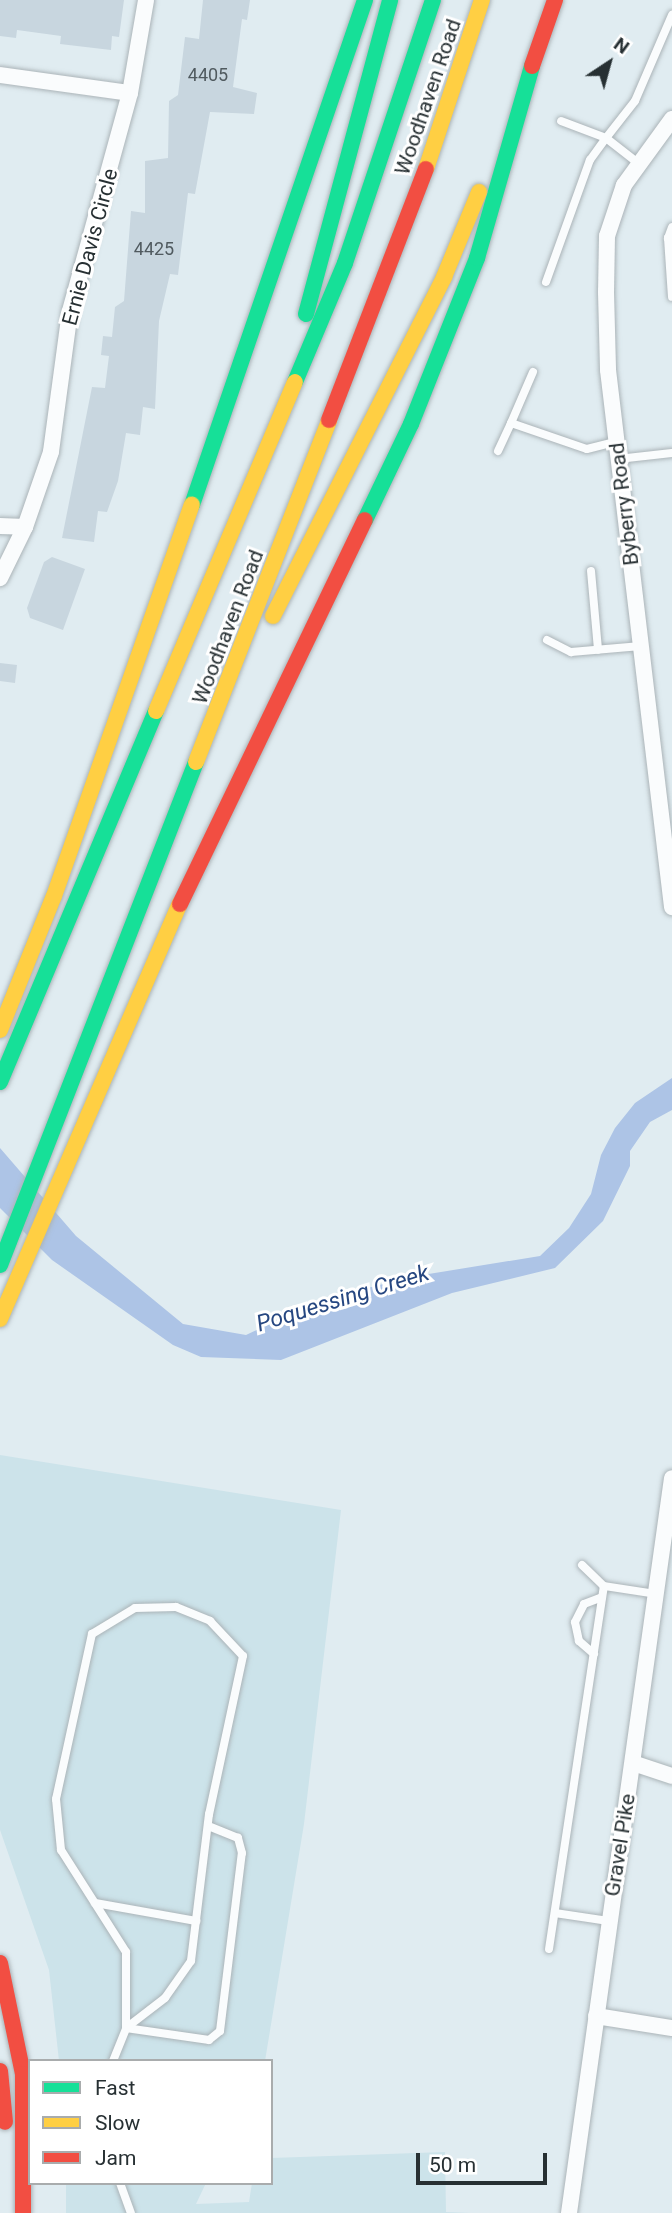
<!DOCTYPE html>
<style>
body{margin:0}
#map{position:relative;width:672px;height:2213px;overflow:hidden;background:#e0ecf1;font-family:Roboto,sans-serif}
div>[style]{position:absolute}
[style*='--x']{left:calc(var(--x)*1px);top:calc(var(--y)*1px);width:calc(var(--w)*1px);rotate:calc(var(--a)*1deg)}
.built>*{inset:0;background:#cce3ea}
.water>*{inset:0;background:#adc4e6}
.building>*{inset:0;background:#c8d6df}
.roads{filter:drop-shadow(0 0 2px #abb4b8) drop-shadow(0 0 2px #abb4b8)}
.lane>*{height:8px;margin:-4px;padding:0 4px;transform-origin:4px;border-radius:4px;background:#fafcfd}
.street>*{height:16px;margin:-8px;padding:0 8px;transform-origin:8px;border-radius:8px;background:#fafcfd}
.fast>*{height:16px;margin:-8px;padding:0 8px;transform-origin:8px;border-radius:8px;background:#16e098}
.slow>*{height:16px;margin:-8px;padding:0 8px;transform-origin:8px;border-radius:8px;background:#ffcf43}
.jam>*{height:16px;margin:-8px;padding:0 8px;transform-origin:8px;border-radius:8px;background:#f24e42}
span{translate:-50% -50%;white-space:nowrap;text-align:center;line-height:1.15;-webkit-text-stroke:6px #fff;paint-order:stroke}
.number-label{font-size:18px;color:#505a5f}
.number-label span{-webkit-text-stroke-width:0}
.street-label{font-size:21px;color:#273033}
.water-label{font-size:23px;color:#264781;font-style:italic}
.legend{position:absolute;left:28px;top:2059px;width:245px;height:126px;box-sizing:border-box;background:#fff;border:2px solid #a9acad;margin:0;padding:9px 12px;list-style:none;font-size:21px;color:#273033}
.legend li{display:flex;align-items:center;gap:14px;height:35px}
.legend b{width:35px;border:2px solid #a9acad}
.north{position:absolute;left:574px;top:28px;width:70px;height:70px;-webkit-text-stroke:5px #fff;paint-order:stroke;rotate:36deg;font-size:19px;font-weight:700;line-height:28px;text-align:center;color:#273033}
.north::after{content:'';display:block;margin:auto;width:24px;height:32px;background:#273033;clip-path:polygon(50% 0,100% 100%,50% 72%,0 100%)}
.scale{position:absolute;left:416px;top:2153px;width:131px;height:32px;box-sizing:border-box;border:4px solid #273033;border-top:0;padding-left:9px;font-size:21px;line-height:24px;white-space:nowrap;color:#273033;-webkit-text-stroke:5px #fff;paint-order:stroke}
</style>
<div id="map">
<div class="built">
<div style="clip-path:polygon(0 1455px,341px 1510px,304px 1824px,265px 2061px,59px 2061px,49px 1970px,0 1830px)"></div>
<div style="clip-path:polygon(445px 2152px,446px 2212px,471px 2213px,66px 2213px,66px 2183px,206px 2183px,196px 2204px,249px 2202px,252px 2183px,271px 2183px,271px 2158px)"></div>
</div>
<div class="water">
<div style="clip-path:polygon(672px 1078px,672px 1110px,650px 1122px,630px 1151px,630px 1166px,603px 1221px,555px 1268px,452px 1293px,281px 1360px,201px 1357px,173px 1345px,52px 1260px,0 1208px,0 1148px,76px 1236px,183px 1324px,246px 1335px,318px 1301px,410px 1277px,540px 1256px,569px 1228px,591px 1194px,601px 1155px,615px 1128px,635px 1103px)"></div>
</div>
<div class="building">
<div style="clip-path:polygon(0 0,124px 0,119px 37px,112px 36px,111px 50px,60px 44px,61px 36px,17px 30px,16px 38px,0 36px)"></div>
<div style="clip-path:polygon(203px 0,250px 0,247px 20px,242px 19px,233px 87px,257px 93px,254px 114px,210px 112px,195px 194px,188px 193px,178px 275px,170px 274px,159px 321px,155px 409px,143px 407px,140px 435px,126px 433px,118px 481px,107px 512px,98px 511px,94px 542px,62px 538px,92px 387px,105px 388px,109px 356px,101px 355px,103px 336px,112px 337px,115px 307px,124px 301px,131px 211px,145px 213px,145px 161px,168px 158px,169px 101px,178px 95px,185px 37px,199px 39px)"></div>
<div style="clip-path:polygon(52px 557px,85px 569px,63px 630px,30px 618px,27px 608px,44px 562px)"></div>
<div style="clip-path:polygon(0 663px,17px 665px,15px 683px,0 681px)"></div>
</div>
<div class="roads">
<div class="lane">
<div style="--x:638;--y:163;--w:41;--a:-142"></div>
<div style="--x:606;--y:138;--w:47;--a:-51.9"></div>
<div style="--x:635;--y:101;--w:94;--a:-66.7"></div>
<div style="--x:672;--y:227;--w:12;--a:110"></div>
<div style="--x:668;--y:238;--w:4;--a:-14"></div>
<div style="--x:668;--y:238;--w:59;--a:86.1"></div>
<div style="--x:546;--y:282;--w:130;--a:-70.2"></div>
<div style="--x:590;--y:160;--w:27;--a:-54"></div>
<div style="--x:606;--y:138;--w:48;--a:-159.3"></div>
<div style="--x:533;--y:372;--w:56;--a:113.3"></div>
<div style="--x:511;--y:423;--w:80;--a:18.9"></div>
<div style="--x:587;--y:449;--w:30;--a:-14"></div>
<div style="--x:498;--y:451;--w:31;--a:-65"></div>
<div style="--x:618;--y:459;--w:54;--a:-6.3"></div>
<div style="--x:591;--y:571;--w:79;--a:84.9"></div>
<div style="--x:547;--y:640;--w:27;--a:27"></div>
<div style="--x:571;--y:652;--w:70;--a:-4.9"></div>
<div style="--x:582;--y:1565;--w:30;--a:44"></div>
<div style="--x:594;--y:1654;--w:20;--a:-139"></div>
<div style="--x:579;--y:1641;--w:19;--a:-102"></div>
<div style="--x:575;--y:1622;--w:20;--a:-63"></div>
<div style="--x:584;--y:1604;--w:19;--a:-21"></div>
<div style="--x:95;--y:1903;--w:103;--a:10.1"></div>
<div style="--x:555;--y:1913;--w:54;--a:8.6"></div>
<div style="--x:549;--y:1949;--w:367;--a:-81.4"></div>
<div style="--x:604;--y:1586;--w:53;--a:8.7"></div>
<div style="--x:126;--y:2028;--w:84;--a:8.2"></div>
<div style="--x:209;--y:2040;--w:14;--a:-39"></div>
<div style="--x:220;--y:2031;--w:179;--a:-83"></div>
<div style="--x:242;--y:1853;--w:16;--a:-105"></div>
<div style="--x:238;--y:1838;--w:32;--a:-158"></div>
<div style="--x:113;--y:2061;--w:35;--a:-68"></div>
<div style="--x:126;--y:2028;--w:76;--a:-90"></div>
<div style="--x:126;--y:1952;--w:121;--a:-122.5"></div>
<div style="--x:61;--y:1850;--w:51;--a:-95.6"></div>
<div style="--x:56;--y:1799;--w:169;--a:-77.7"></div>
<div style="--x:92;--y:1634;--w:50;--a:-31.2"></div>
<div style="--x:135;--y:1608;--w:41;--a:-1.4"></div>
<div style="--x:176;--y:1607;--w:37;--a:22"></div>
<div style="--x:210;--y:1621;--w:48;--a:46.7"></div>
<div style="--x:243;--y:1656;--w:162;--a:102.1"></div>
<div style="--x:209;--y:1814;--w:148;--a:97"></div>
<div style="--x:191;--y:1961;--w:45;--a:125.1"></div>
<div style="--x:165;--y:1998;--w:49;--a:142.4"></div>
<div style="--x:120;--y:2183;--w:32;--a:70"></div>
</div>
<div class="street">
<div style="--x:0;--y:75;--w:131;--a:7.9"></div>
<div style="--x:130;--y:93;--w:226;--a:105.4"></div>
<div style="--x:70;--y:311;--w:142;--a:97.7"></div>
<div style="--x:51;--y:452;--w:79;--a:109.1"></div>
<div style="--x:25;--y:527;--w:57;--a:116.1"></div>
<div style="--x:130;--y:93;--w:94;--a:-80.2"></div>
<div style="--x:672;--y:119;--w:82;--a:126"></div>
<div style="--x:624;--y:185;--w:54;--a:108.4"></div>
<div style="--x:607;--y:236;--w:56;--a:91"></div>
<div style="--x:606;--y:292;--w:78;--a:88.5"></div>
<div style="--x:608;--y:370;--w:541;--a:83.2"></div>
<div style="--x:0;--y:526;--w:25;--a:2"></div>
<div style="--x:633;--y:1763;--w:41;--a:18.4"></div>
<div style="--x:596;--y:2016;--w:77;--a:9"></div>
<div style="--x:569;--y:2213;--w:742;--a:-82.02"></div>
</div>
<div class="fast">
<div style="--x:306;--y:314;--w:325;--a:-75"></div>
<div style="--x:295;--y:382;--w:129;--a:-67.2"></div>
<div style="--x:345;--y:263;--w:277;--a:-71.5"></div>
<div style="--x:192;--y:505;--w:534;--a:-71.09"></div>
<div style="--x:365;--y:520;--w:106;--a:-64.4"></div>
<div style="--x:411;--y:424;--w:179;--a:-68.3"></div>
<div style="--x:477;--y:258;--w:200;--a:-74"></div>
<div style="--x:0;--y:1082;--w:402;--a:-67.2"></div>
<div style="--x:0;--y:1265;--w:540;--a:-68.71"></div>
</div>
<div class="slow">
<div style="--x:426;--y:169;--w:178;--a:-71.7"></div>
<div style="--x:273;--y:616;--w:380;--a:-63.2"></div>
<div style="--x:444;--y:277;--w:92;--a:-67.6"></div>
<div style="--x:156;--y:711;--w:357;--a:-67.1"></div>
<div style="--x:196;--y:762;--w:367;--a:-68.7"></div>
<div style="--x:0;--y:1030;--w:144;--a:-68.1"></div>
<div style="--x:54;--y:896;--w:415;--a:-70.6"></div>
<div style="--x:0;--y:1319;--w:452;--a:-66.6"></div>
</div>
<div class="jam">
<div style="--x:532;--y:66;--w:70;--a:-70.8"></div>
<div style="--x:329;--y:420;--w:269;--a:-68.9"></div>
<div style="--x:180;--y:904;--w:426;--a:-64.3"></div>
<div style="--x:0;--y:1963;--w:113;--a:78.3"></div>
<div style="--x:23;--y:2074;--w:139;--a:90"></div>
<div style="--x:0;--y:2071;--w:51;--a:84.4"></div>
</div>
</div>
<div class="number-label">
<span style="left:208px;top:75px">4405</span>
<span style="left:154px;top:249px">4425</span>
</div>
<div class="street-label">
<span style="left:428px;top:97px;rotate:-71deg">Woodhaven Road</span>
<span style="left:90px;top:247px;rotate:-75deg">Ernie Davis Circle</span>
<span style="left:624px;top:504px;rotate:-97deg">Byberry Road</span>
<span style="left:228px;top:627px;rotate:-69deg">Woodhaven Road</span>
<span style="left:620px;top:1845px;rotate:-81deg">Gravel Pike</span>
</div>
<div class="water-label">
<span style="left:343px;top:1299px;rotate:-17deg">Poquessing Creek</span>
</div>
<ul class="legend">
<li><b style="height:9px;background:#16e098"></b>Fast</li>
<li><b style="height:9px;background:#ffcf43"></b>Slow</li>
<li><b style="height:9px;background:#f24e42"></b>Jam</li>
</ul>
<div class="north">N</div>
<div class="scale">50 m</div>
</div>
